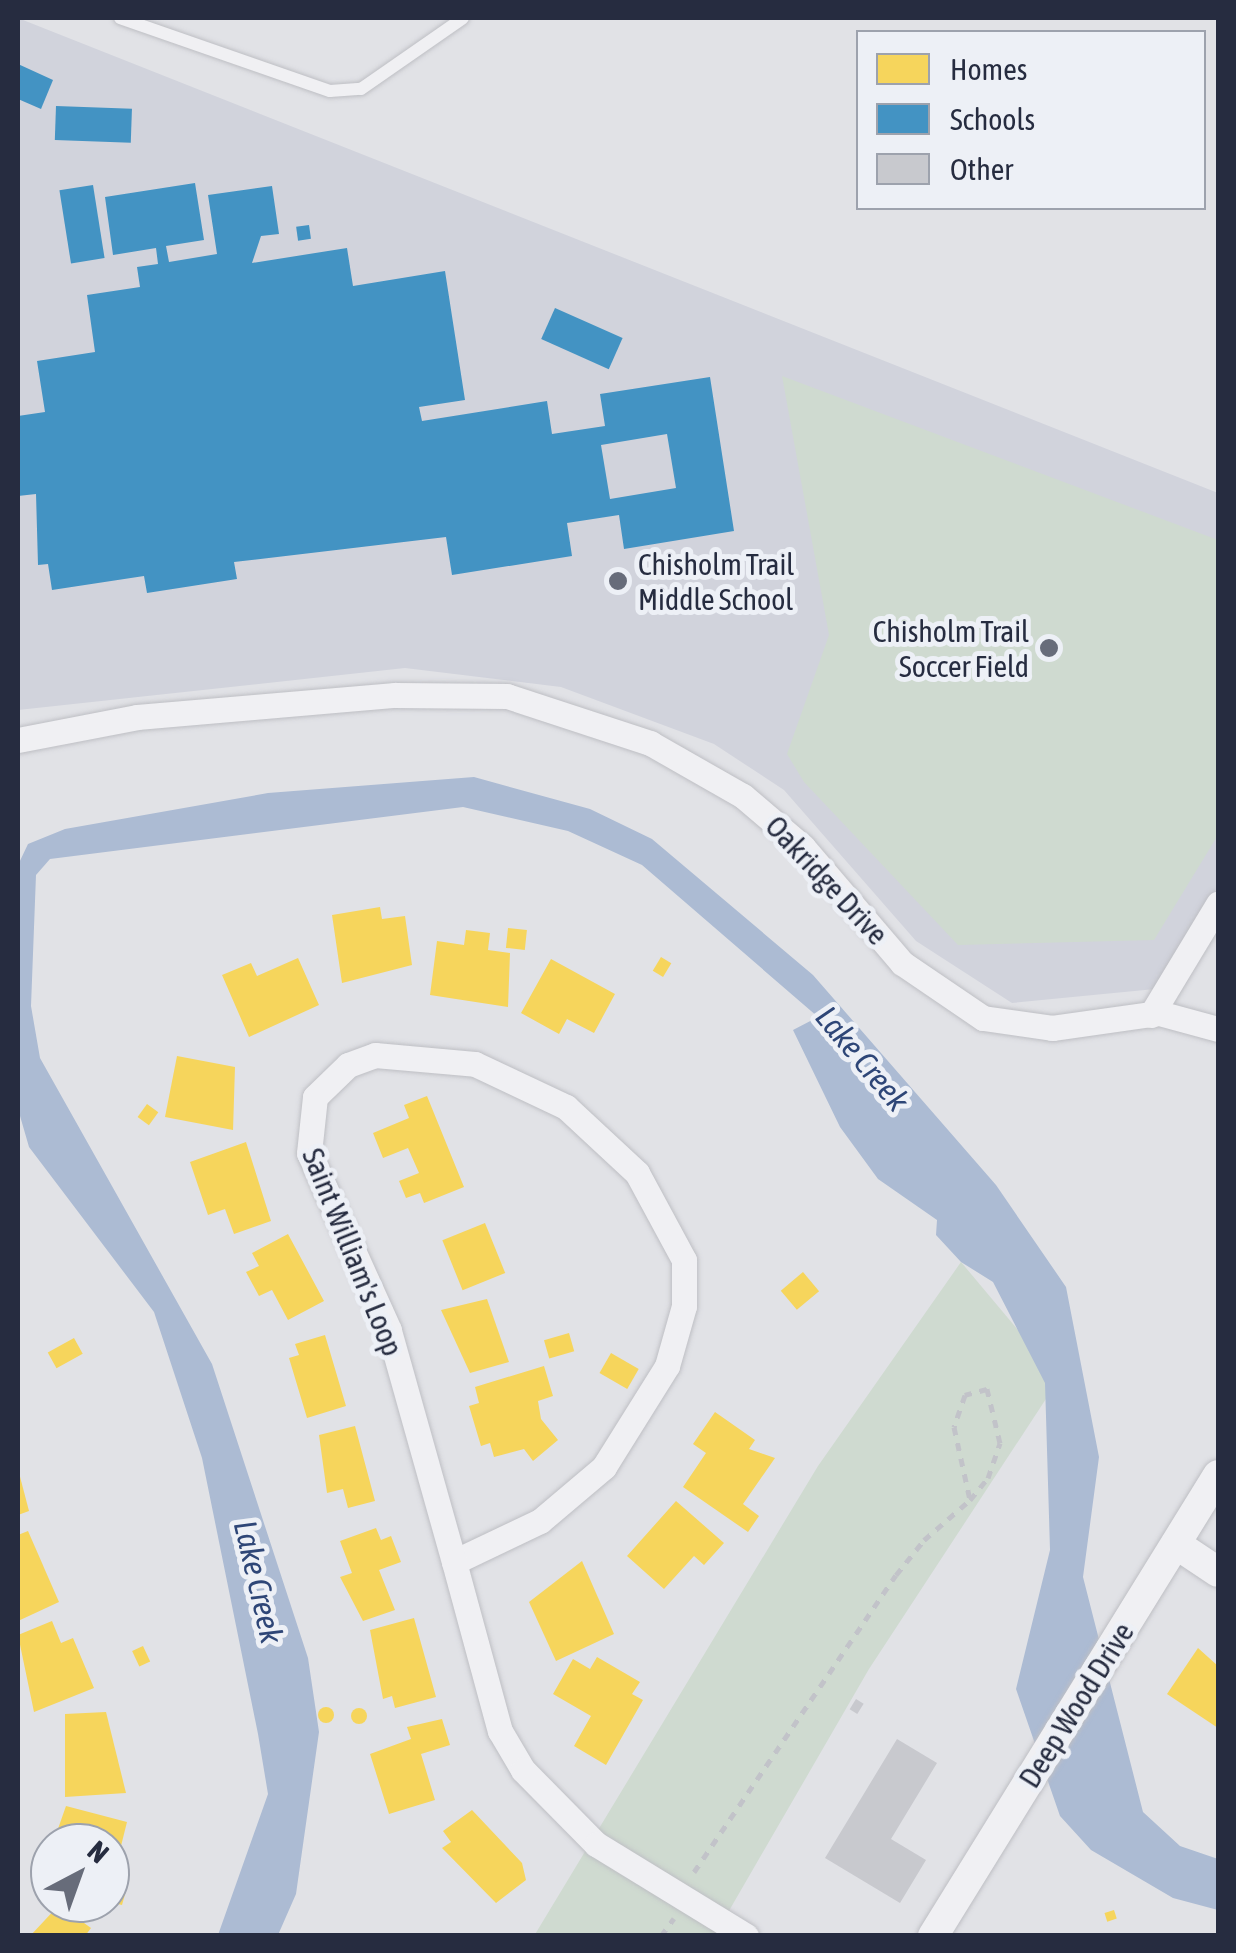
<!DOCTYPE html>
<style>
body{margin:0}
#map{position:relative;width:1236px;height:1953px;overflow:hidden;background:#e1e2e6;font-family:"Asap Condensed",sans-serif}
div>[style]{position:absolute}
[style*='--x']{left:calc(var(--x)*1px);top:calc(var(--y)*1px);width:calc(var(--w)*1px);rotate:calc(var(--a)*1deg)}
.built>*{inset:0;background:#d1d3dc}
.green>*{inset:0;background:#cfdad0}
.water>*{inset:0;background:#acbbd3}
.homes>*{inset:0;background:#f6d55c;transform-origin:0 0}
.round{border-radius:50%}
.schools>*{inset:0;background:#4393c3;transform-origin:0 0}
.building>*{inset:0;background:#c8c9ce;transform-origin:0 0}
.path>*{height:5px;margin-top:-2.5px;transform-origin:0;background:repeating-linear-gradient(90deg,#c2c3c9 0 8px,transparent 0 16px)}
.roads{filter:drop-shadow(0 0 2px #bebfc4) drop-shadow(0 0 2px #bebfc4)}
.service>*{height:12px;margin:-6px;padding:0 6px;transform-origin:6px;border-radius:6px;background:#f0f0f3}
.minor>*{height:25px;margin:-12.5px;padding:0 12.5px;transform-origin:12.5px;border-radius:12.5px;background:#f0f0f3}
.tertiary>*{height:30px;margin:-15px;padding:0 15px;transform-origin:15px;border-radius:15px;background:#f0f0f3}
.dots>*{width:28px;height:28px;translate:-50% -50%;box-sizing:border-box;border:5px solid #edf0f6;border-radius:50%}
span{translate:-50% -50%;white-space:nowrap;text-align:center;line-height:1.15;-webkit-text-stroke:10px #edf0f6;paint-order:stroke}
.poi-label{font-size:30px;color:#262c40}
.left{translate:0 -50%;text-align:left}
.right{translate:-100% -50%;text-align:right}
.street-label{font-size:30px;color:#262c40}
.water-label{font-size:32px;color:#2e4677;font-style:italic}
.frame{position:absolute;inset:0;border:20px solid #262c40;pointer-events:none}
.legend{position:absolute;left:856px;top:30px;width:350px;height:180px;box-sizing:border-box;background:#edf0f6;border:2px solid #9da2ad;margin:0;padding:12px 18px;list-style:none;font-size:30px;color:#262c40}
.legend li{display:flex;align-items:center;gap:20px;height:50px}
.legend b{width:50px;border:2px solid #9da2ad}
.north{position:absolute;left:30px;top:1823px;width:100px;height:100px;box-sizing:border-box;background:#edf0f6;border:2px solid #9da2ad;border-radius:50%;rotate:41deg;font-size:28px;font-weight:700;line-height:40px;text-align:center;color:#262c40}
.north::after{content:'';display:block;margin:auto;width:35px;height:45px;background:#676c7a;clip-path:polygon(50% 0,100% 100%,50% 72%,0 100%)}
</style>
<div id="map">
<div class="built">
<div style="clip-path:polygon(18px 18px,1218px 493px,1218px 886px,1155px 989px,1012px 1003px,916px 941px,784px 790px,714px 744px,561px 687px,405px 668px,18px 710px)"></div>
</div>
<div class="green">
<div style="clip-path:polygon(782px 376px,1218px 540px,1218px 835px,1154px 940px,958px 945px,804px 782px,787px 754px,829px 635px)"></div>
<div style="clip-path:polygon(961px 1262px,1059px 1379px,869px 1669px,715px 1935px,534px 1936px,818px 1466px)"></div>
</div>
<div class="water">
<div style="clip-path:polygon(474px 777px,590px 809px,652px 839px,813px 975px,996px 1185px,1066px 1287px,1099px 1457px,1083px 1577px,1143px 1812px,1180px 1846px,1218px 1859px,1218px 1910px,1173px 1898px,1091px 1850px,1060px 1816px,1016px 1689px,1050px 1550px,1045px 1383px,993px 1282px,961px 1262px,936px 1235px,937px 1220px,878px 1179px,840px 1127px,793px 1030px,818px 1017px,642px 865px,568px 831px,463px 807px,50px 859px,36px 875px,31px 1006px,40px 1058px,212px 1364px,308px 1658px,319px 1732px,296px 1894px,278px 1935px,218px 1935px,268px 1794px,258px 1734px,202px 1458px,154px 1312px,29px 1147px,18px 1109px,18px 865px,28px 844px,65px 829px,268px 793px)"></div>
</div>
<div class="homes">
<div style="clip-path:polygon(380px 907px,382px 919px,405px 916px,412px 965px,342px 983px,332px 915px)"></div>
<div style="left:508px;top:928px;width:19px;height:20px;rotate:6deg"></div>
<div style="clip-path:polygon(466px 930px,490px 933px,488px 950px,510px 953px,508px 1007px,430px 995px,437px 941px,464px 945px)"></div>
<div style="left:661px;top:957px;width:12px;height:16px;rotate:31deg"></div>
<div style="clip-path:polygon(298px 958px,319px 1005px,249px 1037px,222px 975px,251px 963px,257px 976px)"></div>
<div style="clip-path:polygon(551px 959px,615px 994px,594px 1033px,567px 1019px,559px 1034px,521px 1013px)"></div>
<div style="clip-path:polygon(177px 1056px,235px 1067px,233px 1130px,165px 1117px)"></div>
<div style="clip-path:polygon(427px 1096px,464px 1187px,424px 1203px,420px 1193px,406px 1198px,399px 1181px,419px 1173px,408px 1148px,383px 1158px,373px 1133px,409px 1118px,404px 1105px)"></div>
<div style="left:147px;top:1104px;width:14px;height:16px;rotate:36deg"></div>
<div style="clip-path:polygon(246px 1142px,271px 1221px,234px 1234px,225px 1209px,208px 1215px,190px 1162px)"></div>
<div style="left:485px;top:1223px;width:54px;height:46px;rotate:68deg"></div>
<div style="clip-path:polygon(288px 1234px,324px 1301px,288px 1320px,272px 1290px,259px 1296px,246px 1272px,259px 1266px,252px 1253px)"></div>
<div style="left:803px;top:1272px;width:25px;height:29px;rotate:50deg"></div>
<div style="clip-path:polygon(487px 1299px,509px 1362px,470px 1373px,441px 1310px)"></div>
<div style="left:569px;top:1333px;width:19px;height:26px;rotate:74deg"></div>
<div style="clip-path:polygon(325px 1335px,346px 1406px,307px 1418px,289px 1358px,299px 1355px,295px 1344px)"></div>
<div style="left:74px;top:1338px;width:18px;height:30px;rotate:61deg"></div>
<div style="left:611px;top:1353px;width:32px;height:23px;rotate:30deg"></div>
<div style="clip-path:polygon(544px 1366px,553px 1396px,538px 1401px,541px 1419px,558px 1440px,533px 1461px,524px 1449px,494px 1457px,490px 1443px,481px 1446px,469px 1406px,479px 1403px,475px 1387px)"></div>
<div style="clip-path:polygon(715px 1412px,755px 1440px,749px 1449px,775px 1458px,743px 1504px,759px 1516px,748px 1532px,683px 1487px,706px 1453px,693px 1444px)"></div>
<div style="clip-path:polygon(355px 1426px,375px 1501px,348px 1508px,343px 1489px,327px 1493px,319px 1435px)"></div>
<div style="clip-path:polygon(18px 1469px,29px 1511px,18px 1515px)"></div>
<div style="clip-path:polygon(676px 1501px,724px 1543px,704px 1565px,694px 1556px,664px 1589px,627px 1556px)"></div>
<div style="clip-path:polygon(376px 1528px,381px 1540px,391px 1536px,401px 1562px,379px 1570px,395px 1610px,363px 1621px,340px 1577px,352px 1573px,340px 1541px)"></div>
<div style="clip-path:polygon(28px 1531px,59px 1602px,18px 1621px,18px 1535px)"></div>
<div style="clip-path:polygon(582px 1561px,614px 1634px,556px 1661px,529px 1602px)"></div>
<div style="clip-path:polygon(414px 1618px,436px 1697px,395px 1708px,392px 1696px,383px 1699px,370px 1630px)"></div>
<div style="clip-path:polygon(52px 1621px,61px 1643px,73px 1638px,94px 1688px,34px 1712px,18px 1635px)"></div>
<div style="left:143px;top:1646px;width:17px;height:12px;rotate:65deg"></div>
<div style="clip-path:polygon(1198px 1648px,1218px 1666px,1218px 1728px,1167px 1694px)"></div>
<div style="clip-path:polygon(597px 1657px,640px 1682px,632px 1694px,643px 1700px,606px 1765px,574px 1746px,591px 1716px,553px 1694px,573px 1659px,590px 1669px)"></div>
<div class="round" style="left:318px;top:1707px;width:16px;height:16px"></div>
<div class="round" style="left:351px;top:1708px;width:16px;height:16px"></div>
<div style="clip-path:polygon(106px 1712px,126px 1793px,65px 1797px,65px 1714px)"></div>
<div style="clip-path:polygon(442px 1719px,450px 1745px,421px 1754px,435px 1800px,389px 1814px,370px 1754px,411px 1739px,407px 1727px)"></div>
<div style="clip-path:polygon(66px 1806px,127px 1822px,116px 1866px,110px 1843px,53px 1843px)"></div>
<div style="clip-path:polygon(472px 1810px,522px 1863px,526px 1880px,496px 1903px,442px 1848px,451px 1842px,443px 1831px)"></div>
<div style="clip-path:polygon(110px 1875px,129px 1880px,122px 1905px,110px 1902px)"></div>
<div style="clip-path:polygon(59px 1905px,91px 1928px,85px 1936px,30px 1936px)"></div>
<div style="left:1114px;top:1910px;width:9px;height:10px;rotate:72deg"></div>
</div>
<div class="schools">
<div style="clip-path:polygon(18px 64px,53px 80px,41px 109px,18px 99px)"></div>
<div style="left:56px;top:106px;width:76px;height:34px;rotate:2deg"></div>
<div style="clip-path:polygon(evenodd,195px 183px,204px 240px,166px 246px,169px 262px,217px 254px,208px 195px,272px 186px,279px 234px,261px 236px,252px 263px,347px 248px,353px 286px,445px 271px,465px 400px,419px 407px,422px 421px,547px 401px,552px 434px,605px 426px,600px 394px,710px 377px,734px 531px,624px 549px,619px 515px,567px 523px,572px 556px,452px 575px,446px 537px,234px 562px,237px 579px,147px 593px,144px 576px,52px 590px,48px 564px,38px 565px,36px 494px,18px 496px,18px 416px,45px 412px,37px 361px,95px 352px,87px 295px,140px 287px,137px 267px,158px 264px,156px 248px,113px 255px,105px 197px,195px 183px,667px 434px,676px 488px,610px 499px,601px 445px,667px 434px)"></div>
<div style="left:93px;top:185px;width:74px;height:34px;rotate:81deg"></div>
<div style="left:309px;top:225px;width:14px;height:13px;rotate:82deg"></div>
<div style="left:555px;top:308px;width:74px;height:34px;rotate:24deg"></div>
</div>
<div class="building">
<div style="left:856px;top:1699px;width:9px;height:12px;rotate:32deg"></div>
<div style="clip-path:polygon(897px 1739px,937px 1763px,891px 1839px,926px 1860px,900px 1903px,825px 1858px)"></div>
</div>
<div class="path">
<div style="--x:694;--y:1872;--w:359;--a:-55.8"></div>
<div style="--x:896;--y:1575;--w:45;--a:-51.3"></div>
<div style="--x:924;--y:1540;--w:61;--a:-41"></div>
<div style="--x:970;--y:1500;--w:28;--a:-51"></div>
<div style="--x:988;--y:1478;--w:37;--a:-71"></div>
<div style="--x:1000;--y:1443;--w:56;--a:-103.5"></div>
<div style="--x:987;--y:1389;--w:23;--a:165"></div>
<div style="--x:965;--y:1395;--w:34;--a:109"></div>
<div style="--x:954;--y:1427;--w:75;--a:77.6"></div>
<div style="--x:661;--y:1936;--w:22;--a:-54"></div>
</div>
<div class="roads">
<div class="service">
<div style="--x:120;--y:18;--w:222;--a:19.2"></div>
<div style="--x:330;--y:91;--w:31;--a:-4"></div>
<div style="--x:361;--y:89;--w:124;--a:-34.8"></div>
</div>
<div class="minor">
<div style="--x:18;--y:740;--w:121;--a:-10.9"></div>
<div style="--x:137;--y:717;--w:259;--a:-4.9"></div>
<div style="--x:395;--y:695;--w:112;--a:0.5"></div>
<div style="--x:507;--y:696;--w:151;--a:18.2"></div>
<div style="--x:650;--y:743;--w:107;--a:29.7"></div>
<div style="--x:743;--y:796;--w:79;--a:40.4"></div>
<div style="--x:803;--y:847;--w:153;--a:49.5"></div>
<div style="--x:902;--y:963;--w:98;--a:34.2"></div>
<div style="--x:983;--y:1018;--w:70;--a:8.2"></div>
<div style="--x:1052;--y:1028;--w:108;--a:-8"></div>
<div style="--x:1159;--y:1013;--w:61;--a:15.2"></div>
<div style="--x:1151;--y:1015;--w:130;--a:-58.9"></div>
<div style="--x:375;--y:1055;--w:100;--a:5.1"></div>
<div style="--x:475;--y:1064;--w:101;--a:25.3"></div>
<div style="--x:566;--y:1107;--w:97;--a:42.9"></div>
<div style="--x:637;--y:1173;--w:99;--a:61.6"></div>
<div style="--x:684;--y:1260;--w:46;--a:90"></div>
<div style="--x:684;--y:1306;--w:62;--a:105.8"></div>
<div style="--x:667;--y:1366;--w:119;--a:122"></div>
<div style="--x:604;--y:1467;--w:84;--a:139.8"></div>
<div style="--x:540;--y:1521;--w:95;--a:154.5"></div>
<div style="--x:454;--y:1562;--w:241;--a:-105.7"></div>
<div style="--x:389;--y:1330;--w:194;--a:-114.3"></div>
<div style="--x:309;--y:1153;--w:56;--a:-83.9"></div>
<div style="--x:315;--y:1097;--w:46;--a:-44.1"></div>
<div style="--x:348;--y:1065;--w:29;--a:-20"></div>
<div style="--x:454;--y:1562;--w:175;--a:74.8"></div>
<div style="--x:500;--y:1731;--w:45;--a:59.5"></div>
<div style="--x:523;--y:1770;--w:104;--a:45.4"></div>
<div style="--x:596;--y:1844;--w:176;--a:31.5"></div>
</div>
<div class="tertiary">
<div style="--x:1176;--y:1544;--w:50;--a:33.7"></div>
<div style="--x:933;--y:1936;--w:542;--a:-58.27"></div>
</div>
</div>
<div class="dots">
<div style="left:618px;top:581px;background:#676c7a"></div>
<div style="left:1049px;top:648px;background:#676c7a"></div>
</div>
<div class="poi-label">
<span class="left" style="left:638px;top:581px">Chisholm Trail<br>Middle School</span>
<span class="right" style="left:1029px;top:648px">Chisholm Trail<br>Soccer Field</span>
</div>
<div class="street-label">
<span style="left:827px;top:880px;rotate:47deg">Oakridge Drive</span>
<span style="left:353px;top:1252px;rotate:68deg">Saint William's Loop</span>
<span style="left:1076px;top:1705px;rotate:-58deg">Deep Wood Drive</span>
</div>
<div class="water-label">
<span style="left:862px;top:1059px;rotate:50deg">Lake Creek</span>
<span style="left:258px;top:1582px;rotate:77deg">Lake Creek</span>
</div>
<div class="frame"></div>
<ul class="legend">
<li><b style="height:28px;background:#f6d55c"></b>Homes</li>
<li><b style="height:28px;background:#4393c3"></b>Schools</li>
<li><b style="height:28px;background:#c8c9ce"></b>Other</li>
</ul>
<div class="north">N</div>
</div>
